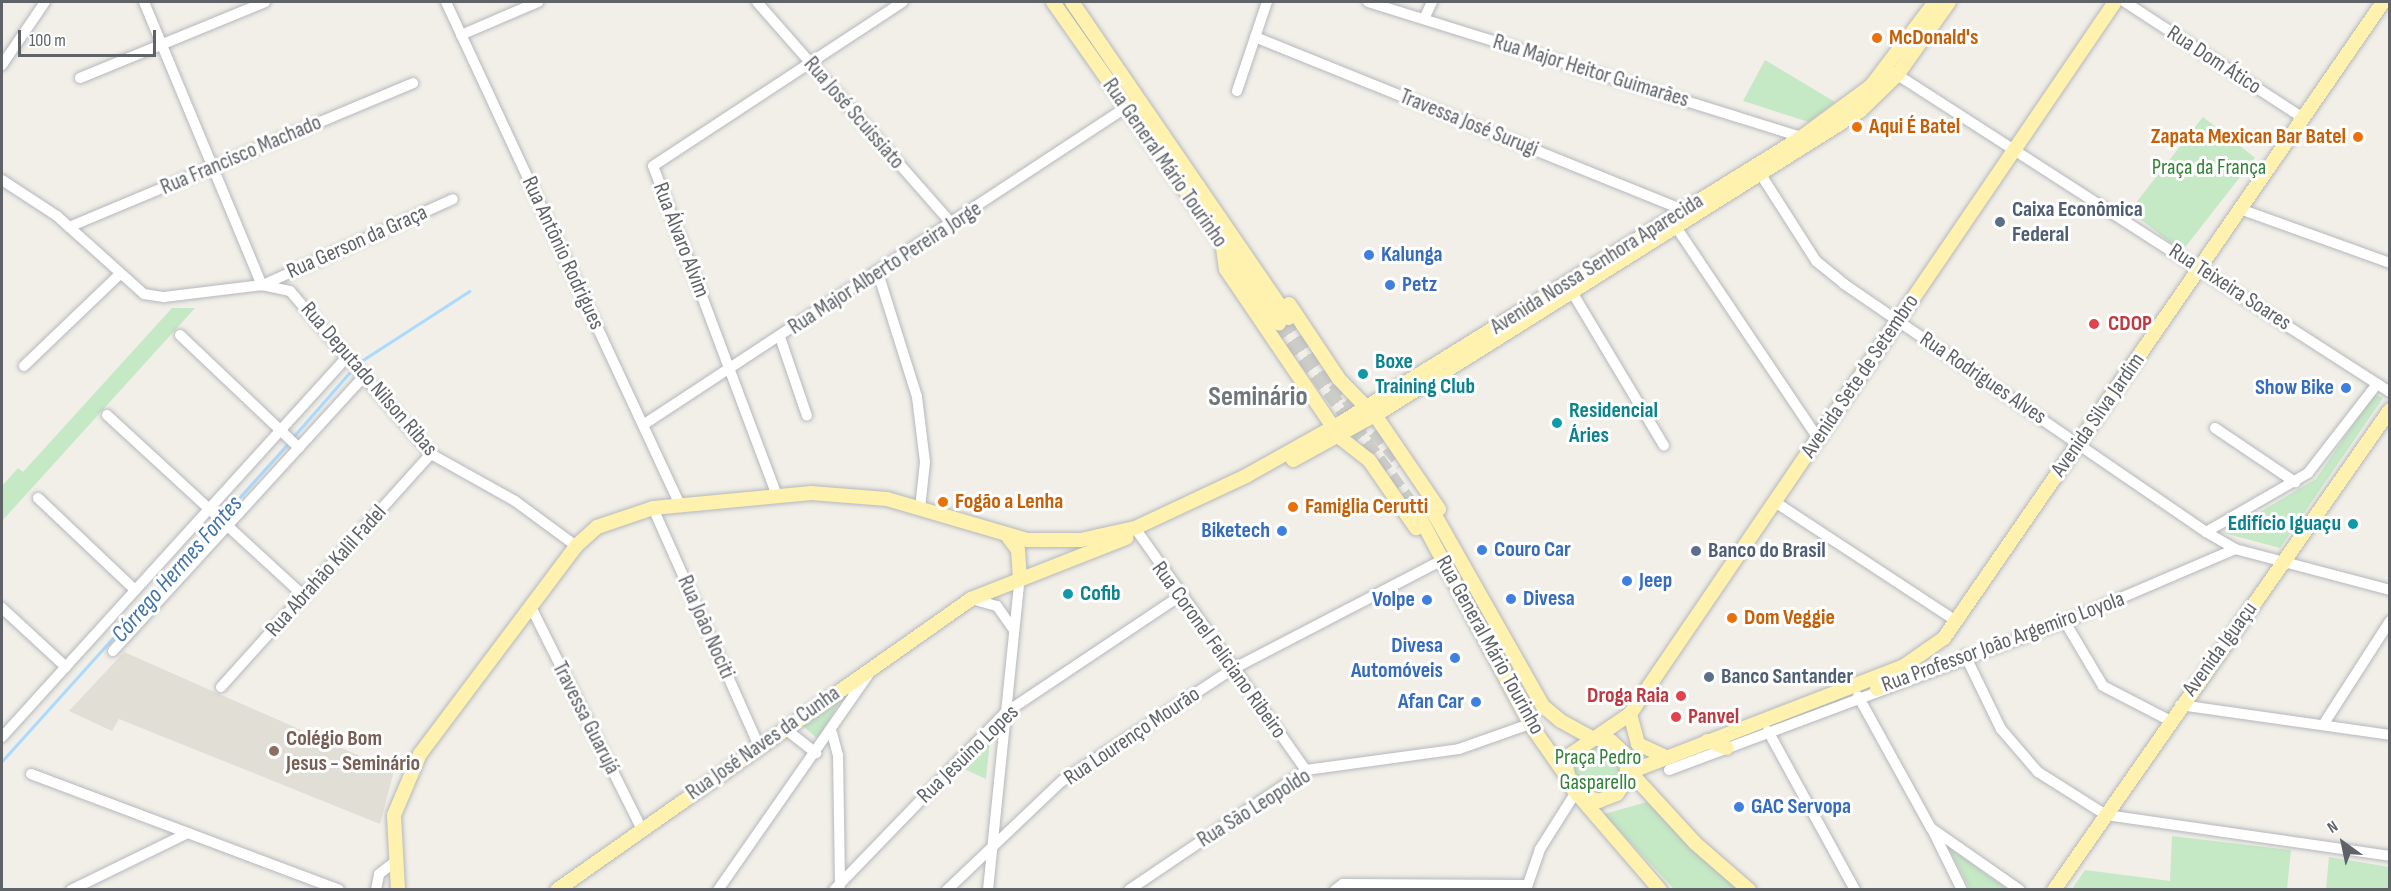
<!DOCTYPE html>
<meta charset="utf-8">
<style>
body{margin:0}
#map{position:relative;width:2391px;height:891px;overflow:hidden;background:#f1efe8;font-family:"Sofia Sans Condensed",sans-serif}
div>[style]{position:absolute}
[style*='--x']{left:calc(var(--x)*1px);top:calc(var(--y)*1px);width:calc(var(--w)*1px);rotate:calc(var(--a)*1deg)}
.education>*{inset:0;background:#e1ded6}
.green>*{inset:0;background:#c5e8c5;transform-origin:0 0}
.round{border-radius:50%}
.stream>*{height:3px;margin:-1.5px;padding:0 1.5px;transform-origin:1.5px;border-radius:1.5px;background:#aadaff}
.major-tunnel>*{height:14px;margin-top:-7px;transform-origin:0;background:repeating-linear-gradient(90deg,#ccccc8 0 14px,transparent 0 21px)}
.roads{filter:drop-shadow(0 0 2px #b5b8bc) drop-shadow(0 0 2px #b5b8bc)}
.minor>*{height:10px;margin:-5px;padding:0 5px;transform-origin:5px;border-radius:5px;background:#fff}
.major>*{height:14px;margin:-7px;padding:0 7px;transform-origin:7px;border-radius:7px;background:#fff2af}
.dots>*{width:16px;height:16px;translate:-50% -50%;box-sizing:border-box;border:3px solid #fff;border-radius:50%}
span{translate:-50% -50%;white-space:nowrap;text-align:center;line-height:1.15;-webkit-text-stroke:6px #fff;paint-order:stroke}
.food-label{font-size:22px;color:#c56008;font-weight:700}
.left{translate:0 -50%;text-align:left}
.right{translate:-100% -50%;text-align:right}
.street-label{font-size:22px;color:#5f6368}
.park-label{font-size:22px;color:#348238}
.service-label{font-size:22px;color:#4e5e75;font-weight:700}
.shop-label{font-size:22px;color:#366cbe;font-weight:700}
.health-label{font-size:22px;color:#be3a42;font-weight:700}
.culture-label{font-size:22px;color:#0d838f;font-weight:700}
.education-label{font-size:22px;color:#785e54;font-weight:700}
.water-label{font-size:24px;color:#4174aa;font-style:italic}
.district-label{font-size:28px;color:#70757a;font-weight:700}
.frame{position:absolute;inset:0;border:3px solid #5f6368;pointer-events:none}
.north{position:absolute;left:2313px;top:813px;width:60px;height:60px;-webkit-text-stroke:4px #fff;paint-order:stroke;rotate:327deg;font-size:16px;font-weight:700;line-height:24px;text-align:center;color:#5f6368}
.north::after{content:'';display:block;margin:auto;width:21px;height:27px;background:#5f6368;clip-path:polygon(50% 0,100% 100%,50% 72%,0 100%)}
.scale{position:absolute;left:18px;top:30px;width:138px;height:27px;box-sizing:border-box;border:3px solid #5f6368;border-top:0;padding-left:8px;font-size:18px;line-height:21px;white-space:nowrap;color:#5f6368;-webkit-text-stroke:4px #fff;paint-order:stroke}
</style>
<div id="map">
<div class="education">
<div style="clip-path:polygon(124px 652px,394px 771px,380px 824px,119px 719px,112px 731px,69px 711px)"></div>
</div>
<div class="green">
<div style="clip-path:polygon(1765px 60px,1835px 102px,1809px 122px,1743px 101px)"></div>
<div style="left:2203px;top:117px;width:66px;height:119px;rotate:38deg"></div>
<div style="clip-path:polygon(172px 308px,195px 308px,2px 521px,2px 486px,18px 468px,23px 472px)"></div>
<div style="clip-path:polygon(2374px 394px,2383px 398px,2280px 548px,2224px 533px,2316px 479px)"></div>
<div style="clip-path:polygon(844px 694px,818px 739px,797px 721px)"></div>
<div style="clip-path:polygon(990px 741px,986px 779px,962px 768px)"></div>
<div class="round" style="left:1575px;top:746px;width:46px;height:46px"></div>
<div style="clip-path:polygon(1647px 802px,1690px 847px,1744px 889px,1674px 889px,1604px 814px)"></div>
<div style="clip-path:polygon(2172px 836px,2291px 850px,2287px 889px,2072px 889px,2085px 870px,2170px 881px)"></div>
<div style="clip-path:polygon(1948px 847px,2007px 889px,1970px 889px)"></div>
<div style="clip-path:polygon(2329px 857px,2389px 867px,2389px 889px,2326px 889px)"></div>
</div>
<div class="stream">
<div style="--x:361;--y:361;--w:129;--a:-32.9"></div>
<div style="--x:293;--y:437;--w:85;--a:-48.8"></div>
<div style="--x:2;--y:761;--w:429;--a:-48"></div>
</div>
<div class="major-tunnel">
<div style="--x:1288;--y:318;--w:80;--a:54.7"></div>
<div style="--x:1334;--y:383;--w:106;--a:50"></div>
<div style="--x:1279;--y:324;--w:233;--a:53.7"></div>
</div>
<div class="roads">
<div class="minor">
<div style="--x:144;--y:2;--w:307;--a:67.4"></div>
<div style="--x:446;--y:2;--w:555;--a:65.05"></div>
<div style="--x:757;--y:2;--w:295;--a:48.7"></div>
<div style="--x:1368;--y:2;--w:458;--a:17.3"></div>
<div style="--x:2125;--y:2;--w:212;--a:33.1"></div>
<div style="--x:1424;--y:19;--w:19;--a:-65"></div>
<div style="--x:461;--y:35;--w:84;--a:-23.2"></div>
<div style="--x:1255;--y:37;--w:463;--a:22"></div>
<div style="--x:2;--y:65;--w:76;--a:-55.7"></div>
<div style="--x:1893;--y:72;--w:591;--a:32.78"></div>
<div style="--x:80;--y:78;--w:200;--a:-22.3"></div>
<div style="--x:1237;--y:91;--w:94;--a:-71.4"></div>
<div style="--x:1756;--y:167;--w:112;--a:57.4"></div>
<div style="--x:1816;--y:261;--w:36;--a:39"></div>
<div style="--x:1844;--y:284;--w:439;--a:34.4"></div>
<div style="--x:2206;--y:532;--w:34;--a:30"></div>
<div style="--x:2235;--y:549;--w:160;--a:14.8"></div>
<div style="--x:2;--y:180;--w:66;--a:33.2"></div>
<div style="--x:57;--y:216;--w:117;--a:41.9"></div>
<div style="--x:144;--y:294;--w:20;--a:9"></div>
<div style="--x:164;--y:297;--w:99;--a:-7"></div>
<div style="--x:262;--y:285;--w:29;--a:12"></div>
<div style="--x:290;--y:291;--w:216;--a:49.1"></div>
<div style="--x:431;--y:454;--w:96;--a:29.2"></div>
<div style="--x:515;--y:501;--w:76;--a:36.4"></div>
<div style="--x:2240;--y:209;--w:159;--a:19.8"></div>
<div style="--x:69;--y:227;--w:373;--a:-22.7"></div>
<div style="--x:1676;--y:227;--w:254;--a:56.1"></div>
<div style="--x:878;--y:273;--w:130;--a:72.5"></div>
<div style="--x:917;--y:397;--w:65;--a:83"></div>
<div style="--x:925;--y:462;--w:47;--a:96.1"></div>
<div style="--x:265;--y:284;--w:206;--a:-24.3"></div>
<div style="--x:1572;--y:292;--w:179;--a:59.1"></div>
<div style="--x:180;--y:335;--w:164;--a:43.5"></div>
<div style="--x:780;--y:337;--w:83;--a:71.1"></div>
<div style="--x:24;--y:366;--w:132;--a:-43.8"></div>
<div style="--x:107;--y:415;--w:268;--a:42.6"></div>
<div style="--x:643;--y:425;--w:577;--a:-33.33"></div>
<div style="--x:2215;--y:428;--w:97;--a:34"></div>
<div style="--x:776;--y:493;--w:349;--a:-110.6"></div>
<div style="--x:653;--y:166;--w:299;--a:-33.3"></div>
<div style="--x:38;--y:498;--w:134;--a:43.5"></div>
<div style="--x:1775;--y:502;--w:217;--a:33.3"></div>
<div style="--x:653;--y:508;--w:261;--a:66"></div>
<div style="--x:1135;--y:528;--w:296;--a:54.8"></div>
<div style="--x:2206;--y:532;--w:118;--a:-30"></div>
<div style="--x:2308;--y:473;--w:113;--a:-52.2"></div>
<div style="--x:972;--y:599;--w:26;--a:16"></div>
<div style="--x:997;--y:606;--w:29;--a:55"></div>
<div style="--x:2;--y:608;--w:87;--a:42.7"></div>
<div style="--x:532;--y:609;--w:245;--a:63.5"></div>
<div style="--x:2065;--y:622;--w:74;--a:59.3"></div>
<div style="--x:2103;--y:686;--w:74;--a:27.3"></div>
<div style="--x:113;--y:651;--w:371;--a:-47.6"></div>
<div style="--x:1965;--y:655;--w:82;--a:64.1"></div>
<div style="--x:2001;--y:729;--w:57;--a:49.3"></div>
<div style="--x:2038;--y:772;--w:80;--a:32.3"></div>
<div style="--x:2106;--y:815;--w:287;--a:8.2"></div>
<div style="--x:221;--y:687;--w:314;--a:-48"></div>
<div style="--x:1858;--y:696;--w:151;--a:61.1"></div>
<div style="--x:1931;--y:828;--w:108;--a:34.9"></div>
<div style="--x:2180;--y:705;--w:212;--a:8.1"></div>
<div style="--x:2323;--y:725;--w:124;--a:-57.2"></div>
<div style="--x:784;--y:728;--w:41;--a:38"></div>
<div style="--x:1768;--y:731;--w:181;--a:61.3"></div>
<div style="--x:832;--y:733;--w:23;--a:75"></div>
<div style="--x:838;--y:755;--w:130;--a:89.1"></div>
<div style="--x:2;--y:737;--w:513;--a:-47.76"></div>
<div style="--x:1669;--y:770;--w:423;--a:-20.5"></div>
<div style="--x:2065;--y:622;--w:185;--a:-23.2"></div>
<div style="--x:31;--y:774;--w:329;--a:20.6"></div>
<div style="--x:1933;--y:831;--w:66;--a:63.8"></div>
<div style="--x:71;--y:890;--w:126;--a:-26"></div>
<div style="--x:376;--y:890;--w:16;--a:-79"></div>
<div style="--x:379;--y:874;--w:21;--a:-37"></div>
<div style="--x:718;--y:890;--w:267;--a:-55.1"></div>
<div style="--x:834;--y:890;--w:246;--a:-46"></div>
<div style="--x:1005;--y:713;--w:208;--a:-33.8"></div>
<div style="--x:947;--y:890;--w:158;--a:-43.5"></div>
<div style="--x:1062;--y:781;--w:202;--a:-33.3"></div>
<div style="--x:1231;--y:670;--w:230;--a:-27.5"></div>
<div style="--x:988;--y:890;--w:316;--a:-84.2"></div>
<div style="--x:1129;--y:890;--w:214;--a:-34.1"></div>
<div style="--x:1306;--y:770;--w:154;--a:-7.8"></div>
<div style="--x:1459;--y:749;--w:75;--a:-19.4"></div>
<div style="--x:1335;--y:890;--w:10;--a:-37"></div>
<div style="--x:1343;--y:884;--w:183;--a:0.3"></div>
<div style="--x:1526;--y:890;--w:43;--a:-71.1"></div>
<div style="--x:1540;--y:849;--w:67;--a:-57.7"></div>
</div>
<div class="major">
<div style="--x:1053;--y:2;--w:393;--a:54.9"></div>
<div style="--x:1072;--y:2;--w:383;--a:55.6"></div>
<div style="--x:1223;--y:248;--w:21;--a:82"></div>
<div style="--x:1226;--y:269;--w:191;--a:55.9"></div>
<div style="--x:1289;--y:304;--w:90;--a:56.3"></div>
<div style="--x:1339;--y:379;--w:39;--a:46"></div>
<div style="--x:1375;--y:415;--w:114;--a:55.8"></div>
<div style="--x:1338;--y:436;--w:39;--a:38"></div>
<div style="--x:1369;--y:460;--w:83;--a:55.3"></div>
<div style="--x:1293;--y:460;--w:102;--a:-28.8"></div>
<div style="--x:1382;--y:411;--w:564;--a:-32.11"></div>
<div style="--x:1860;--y:111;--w:53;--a:-44.2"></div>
<div style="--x:1898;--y:74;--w:88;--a:-54.7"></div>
<div style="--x:1428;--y:503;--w:233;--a:60.5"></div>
<div style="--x:1543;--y:706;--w:23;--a:40"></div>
<div style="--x:1561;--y:721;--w:35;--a:29"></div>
<div style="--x:1592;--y:738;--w:19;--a:9"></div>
<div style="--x:1611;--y:741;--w:19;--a:43"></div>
<div style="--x:1625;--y:754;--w:24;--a:83"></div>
<div style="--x:1628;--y:778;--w:19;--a:125"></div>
<div style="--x:1617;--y:794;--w:19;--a:159"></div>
<div style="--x:1599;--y:801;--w:20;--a:-162"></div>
<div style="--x:1417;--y:512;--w:240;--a:61.9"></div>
<div style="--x:1530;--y:724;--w:65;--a:55.1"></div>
<div style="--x:1009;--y:538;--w:15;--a:53"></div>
<div style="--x:1018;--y:550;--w:26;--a:86"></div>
<div style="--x:1877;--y:689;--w:25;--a:-42"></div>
<div style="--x:1630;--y:714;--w:31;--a:75"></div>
<div style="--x:1638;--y:744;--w:29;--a:25"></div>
<div style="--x:1707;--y:741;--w:21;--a:19"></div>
<div style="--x:1630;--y:772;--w:294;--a:-21.1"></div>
<div style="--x:1904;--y:666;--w:49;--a:-35"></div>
<div style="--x:1944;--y:638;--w:773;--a:-55.38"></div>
<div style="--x:1630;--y:772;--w:96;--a:47.5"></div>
<div style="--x:1695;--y:843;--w:72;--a:41"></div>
<div style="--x:398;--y:890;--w:75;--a:-93.1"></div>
<div style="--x:394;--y:815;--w:66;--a:-66.9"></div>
<div style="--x:420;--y:754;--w:260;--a:-53.1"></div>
<div style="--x:576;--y:546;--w:28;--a:-42"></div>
<div style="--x:597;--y:527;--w:59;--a:-18.7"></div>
<div style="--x:653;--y:508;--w:159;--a:-5.4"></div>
<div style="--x:811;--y:493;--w:76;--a:4.5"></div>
<div style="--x:887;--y:499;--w:146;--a:16.3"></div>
<div style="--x:1027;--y:540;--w:54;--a:0"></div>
<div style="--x:1081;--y:540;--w:55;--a:-12.5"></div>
<div style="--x:1135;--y:528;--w:123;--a:-25.1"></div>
<div style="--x:1246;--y:476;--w:112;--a:-29.3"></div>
<div style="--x:1344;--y:421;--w:539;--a:-31.8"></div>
<div style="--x:1802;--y:137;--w:86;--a:-36.5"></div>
<div style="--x:1871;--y:86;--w:106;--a:-52.7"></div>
<div style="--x:557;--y:890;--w:506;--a:-35.1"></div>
<div style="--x:971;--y:599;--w:167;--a:-21.5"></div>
<div style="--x:1660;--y:890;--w:133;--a:-130.7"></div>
<div style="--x:1573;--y:789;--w:21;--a:-109"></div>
<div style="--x:1566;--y:769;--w:15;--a:-74"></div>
<div style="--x:1570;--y:755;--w:73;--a:-34.3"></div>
<div style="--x:1630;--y:714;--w:861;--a:-55.74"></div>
<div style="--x:2054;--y:890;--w:586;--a:-55.01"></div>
</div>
</div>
<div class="dots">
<div style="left:1877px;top:38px;background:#e8710a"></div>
<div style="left:1857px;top:127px;background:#e8710a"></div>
<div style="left:2358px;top:137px;background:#e8710a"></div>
<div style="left:2000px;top:222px;background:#5c6f8a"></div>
<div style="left:1369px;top:255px;background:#3f7fe0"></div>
<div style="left:1390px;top:285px;background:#3f7fe0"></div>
<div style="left:2094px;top:324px;background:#e0444e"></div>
<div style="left:1363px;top:374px;background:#0f9aa8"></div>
<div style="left:2346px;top:388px;background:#3f7fe0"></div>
<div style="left:1557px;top:423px;background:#0f9aa8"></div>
<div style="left:943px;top:502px;background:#e8710a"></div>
<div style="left:1293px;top:507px;background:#e8710a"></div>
<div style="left:2353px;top:524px;background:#0f9aa8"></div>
<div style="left:1282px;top:531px;background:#3f7fe0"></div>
<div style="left:1482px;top:550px;background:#3f7fe0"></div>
<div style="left:1696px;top:551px;background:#5c6f8a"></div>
<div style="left:1627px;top:581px;background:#3f7fe0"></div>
<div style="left:1068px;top:594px;background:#0f9aa8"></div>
<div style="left:1511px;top:599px;background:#3f7fe0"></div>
<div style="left:1427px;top:600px;background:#3f7fe0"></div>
<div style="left:1732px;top:618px;background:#e8710a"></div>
<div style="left:1455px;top:658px;background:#3f7fe0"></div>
<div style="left:1709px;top:677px;background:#5c6f8a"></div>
<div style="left:1681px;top:696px;background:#e0444e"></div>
<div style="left:1476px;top:702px;background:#3f7fe0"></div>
<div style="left:1676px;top:717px;background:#e0444e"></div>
<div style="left:274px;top:751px;background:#8d6e63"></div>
<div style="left:1739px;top:807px;background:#3f7fe0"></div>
</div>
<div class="food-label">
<span class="left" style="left:1889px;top:38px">McDonald's</span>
<span class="left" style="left:1869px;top:127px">Aqui É Batel</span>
<span class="right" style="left:2346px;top:137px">Zapata Mexican Bar Batel</span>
<span class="left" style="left:955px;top:502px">Fogão a Lenha</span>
<span class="left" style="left:1305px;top:507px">Famiglia Cerutti</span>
<span class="left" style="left:1744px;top:618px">Dom Veggie</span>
</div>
<div class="street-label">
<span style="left:2214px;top:60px;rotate:33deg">Rua Dom Ático</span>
<span style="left:1591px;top:71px;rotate:17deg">Rua Major Heitor Guimarães</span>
<span style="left:854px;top:113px;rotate:49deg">Rua José Scuissiato</span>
<span style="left:1469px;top:123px;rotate:22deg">Travessa José Surugi</span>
<span style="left:241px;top:155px;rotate:-23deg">Rua Francisco Machado</span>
<span style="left:1165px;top:163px;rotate:55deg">Rua General Mário Tourinho</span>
<span style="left:681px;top:240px;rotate:69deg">Rua Álvaro Alvim</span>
<span style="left:357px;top:242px;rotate:-24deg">Rua Gerson da Graça</span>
<span style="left:563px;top:253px;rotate:65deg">Rua Antônio Rodrigues</span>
<span style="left:1597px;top:264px;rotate:-32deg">Avenida Nossa Senhora Aparecida</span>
<span style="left:885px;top:268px;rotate:-33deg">Rua Major Alberto Pereira Jorge</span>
<span style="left:2230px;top:287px;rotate:33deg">Rua Teixeira Soares</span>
<span style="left:1860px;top:376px;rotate:-56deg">Avenida Sete de Setembro</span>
<span style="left:1983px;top:378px;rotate:34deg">Rua Rodrigues Alves</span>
<span style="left:369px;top:379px;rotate:49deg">Rua Deputado Nilson Ribas</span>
<span style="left:2098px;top:415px;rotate:-55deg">Avenida Silva Jardim</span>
<span style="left:326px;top:571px;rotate:-48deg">Rua Abrahão Kalil Fadel</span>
<span style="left:706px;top:627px;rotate:66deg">Rua João Nociti</span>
<span style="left:2003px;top:642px;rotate:-20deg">Rua Professor João Argemiro Loyola</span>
<span style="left:1490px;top:645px;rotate:61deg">Rua General Mário Tourinho</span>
<span style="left:2220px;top:649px;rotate:-54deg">Avenida Iguaçu</span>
<span style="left:1219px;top:650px;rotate:54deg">Rua Coronel Feliciano Ribeiro</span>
<span style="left:586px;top:718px;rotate:63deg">Travessa Guarujá</span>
<span style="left:1132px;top:736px;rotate:-34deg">Rua Lourenço Mourão</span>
<span style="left:763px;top:743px;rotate:-35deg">Rua José Naves da Cunha</span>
<span style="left:968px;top:754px;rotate:-44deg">Rua Jesuino Lopes</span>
<span style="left:1254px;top:808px;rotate:-32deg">Rua São Leopoldo</span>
</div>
<div class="park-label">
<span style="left:2209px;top:168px">Praça da França</span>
<span style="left:1598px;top:770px">Praça Pedro<br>Gasparello</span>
</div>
<div class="service-label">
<span class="left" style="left:2012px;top:222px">Caixa Econômica<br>Federal</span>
<span class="left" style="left:1708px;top:551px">Banco do Brasil</span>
<span class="left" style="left:1721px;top:677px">Banco Santander</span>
</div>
<div class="shop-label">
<span class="left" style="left:1381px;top:255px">Kalunga</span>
<span class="left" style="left:1402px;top:285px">Petz</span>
<span class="right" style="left:2334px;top:388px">Show Bike</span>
<span class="right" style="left:1270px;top:531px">Biketech</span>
<span class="left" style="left:1494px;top:550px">Couro Car</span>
<span class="left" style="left:1639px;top:581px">Jeep</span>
<span class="left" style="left:1523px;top:599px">Divesa</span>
<span class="right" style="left:1415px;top:600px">Volpe</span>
<span class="right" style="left:1443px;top:658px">Divesa<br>Automóveis</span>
<span class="right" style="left:1464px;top:702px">Afan Car</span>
<span class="left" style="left:1751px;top:807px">GAC Servopa</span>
</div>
<div class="health-label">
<span class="left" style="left:2108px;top:324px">CDOP</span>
<span class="right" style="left:1669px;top:696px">Droga Raia</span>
<span class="left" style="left:1688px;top:717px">Panvel</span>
</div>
<div class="culture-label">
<span class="left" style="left:1375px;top:374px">Boxe<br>Training Club</span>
<span class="left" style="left:1569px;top:423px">Residencial<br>Áries</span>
<span class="right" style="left:2341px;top:524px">Edifício Iguaçu</span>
<span class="left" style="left:1080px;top:594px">Cofib</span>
</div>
<div class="education-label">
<span class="left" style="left:286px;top:751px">Colégio Bom<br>Jesus - Seminário</span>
</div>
<div class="water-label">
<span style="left:177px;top:569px;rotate:-49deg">Córrego Hermes Fontes</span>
</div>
<div class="district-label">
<span style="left:1258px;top:397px">Seminário</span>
</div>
<div class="frame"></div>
<div class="north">N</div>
<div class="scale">100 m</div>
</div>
